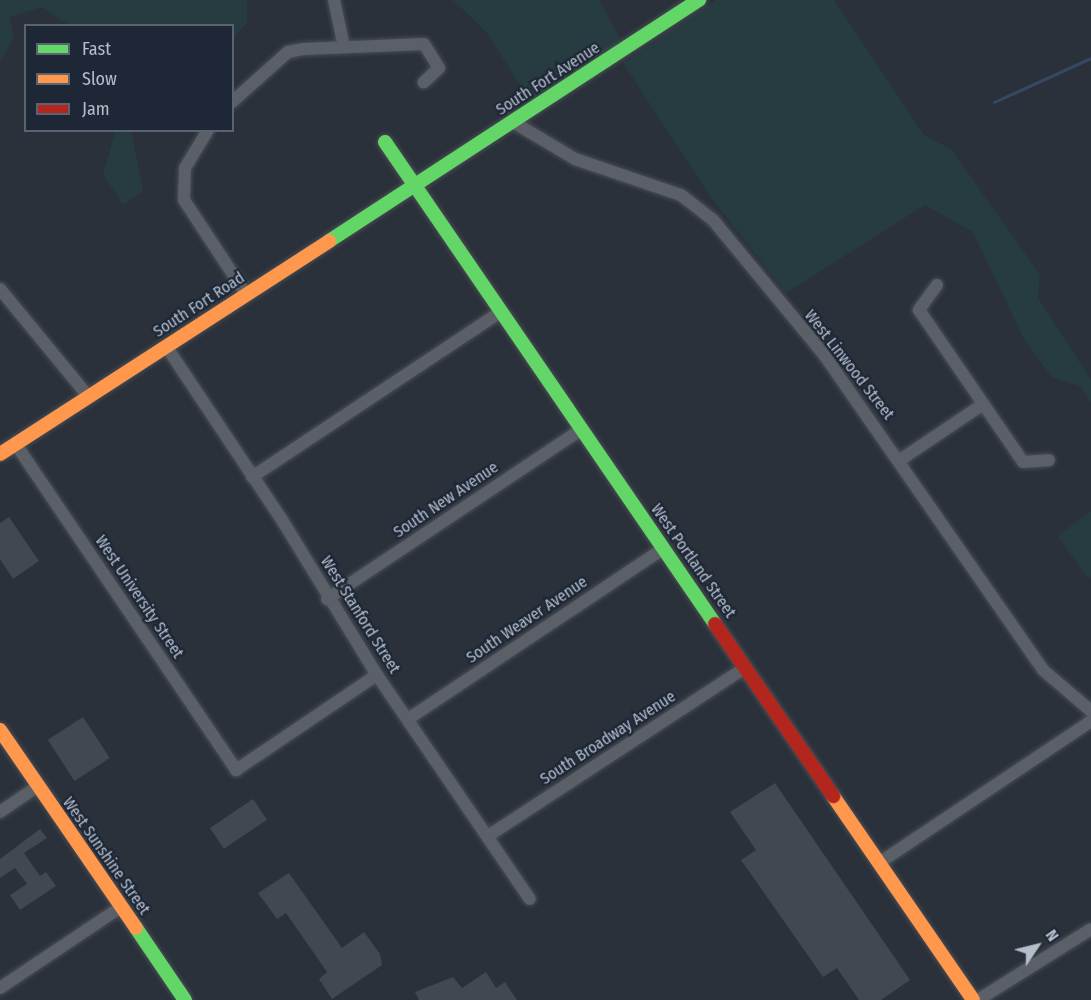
<!DOCTYPE html>
<style>
body{margin:0}
#map{position:relative;width:1091px;height:1000px;overflow:hidden;background:#2a313a;font-family:"Fira Sans Condensed",sans-serif}
div>[style]{position:absolute}
[style*='--x']{left:calc(var(--x)*1px);top:calc(var(--y)*1px);width:calc(var(--w)*1px);rotate:calc(var(--a)*1deg)}
.green>*{inset:0;background:#273c40}
.stream>*{height:3px;margin:-1.5px;padding:0 1.5px;transform-origin:1.5px;border-radius:1.5px;background:#364964}
.building>*{inset:0;background:#424850;transform-origin:0 0}
.roads{filter:drop-shadow(0 0 2px #494d54) drop-shadow(0 0 2px #494d54)}
.street>*{height:12px;margin:-6px;padding:0 6px;transform-origin:6px;border-radius:6px;background:#5b5f67}
.fast>*{height:14px;margin:-7px;padding:0 7px;transform-origin:7px;border-radius:7px;background:#63d668}
.slow>*{height:14px;margin:-7px;padding:0 7px;transform-origin:7px;border-radius:7px;background:#ff974d}
.jam>*{height:14px;margin:-7px;padding:0 7px;transform-origin:7px;border-radius:7px;background:#b3261e}
span{translate:-50% -50%;white-space:nowrap;text-align:center;line-height:1.15;-webkit-text-stroke:4.5px #1d2735;paint-order:stroke}
.street-label{font-size:16px;color:#b4bdcb}
.legend{position:absolute;left:24px;top:24px;width:210px;height:108px;box-sizing:border-box;background:#1d2735;border:2px solid #596371;margin:0;padding:8px 10px;list-style:none;font-size:18px;color:#b4bdcb}
.legend li{display:flex;align-items:center;gap:12px;height:30px}
.legend b{width:30px;border:2px solid #596371}
.north{position:absolute;left:1007px;top:916px;width:60px;height:60px;-webkit-text-stroke:4px #1d2735;paint-order:stroke;rotate:55deg;font-size:16px;font-weight:700;line-height:24px;text-align:center;color:#b4bdcb}
.north::after{content:'';display:block;margin:auto;width:21px;height:27px;background:#b4bdcb;clip-path:polygon(50% 0,100% 100%,50% 72%,0 100%)}
</style>
<div id="map">
<div class="green">
<div style="clip-path:polygon(0 0,247px 0,247px 23px,233px 37px,232px 26px,69px 25px,42px 7px,9px 17px,14px 37px,0 62px)"></div>
<div style="clip-path:polygon(453px 0,599px 0,621px 40px,532px 104px,487px 33px)"></div>
<div style="clip-path:polygon(716px 0,834px 0,923px 134px,952px 150px,1040px 275px,1038px 298px,1091px 380px,1091px 402px,1080px 386px,1052px 377px,1024px 339px,973px 232px,925px 205px,786px 293px,715px 203px,623px 63px)"></div>
<div style="clip-path:polygon(116px 130px,131px 131px,143px 191px,123px 205px,103px 174px)"></div>
<div style="clip-path:polygon(1091px 511px,1091px 576px,1088px 579px,1058px 536px)"></div>
</div>
<div class="stream">
<div style="--x:994;--y:102;--w:107;--a:-24.4"></div>
</div>
<div class="building">
<div style="clip-path:polygon(9px 517px,39px 561px,13px 579px,0 559px,0 523px)"></div>
<div style="left:83px;top:717px;width:49px;height:42px;rotate:57deg"></div>
<div style="clip-path:polygon(775px 783px,910px 980px,881px 1000px,859px 1000px,837px 968px,823px 977px,741px 860px,756px 850px,730px 812px)"></div>
<div style="left:253px;top:799px;width:25px;height:52px;rotate:56deg"></div>
<div style="clip-path:polygon(40px 829px,47px 838px,24px 853px,40px 876px,46px 872px,56px 886px,20px 910px,10px 895px,27px 884px,15px 868px,0 878px,0 859px)"></div>
<div style="clip-path:polygon(289px 873px,342px 948px,364px 932px,380px 954px,382px 965px,332px 999px,319px 979px,327px 972px,286px 913px,277px 919px,258px 893px)"></div>
<div style="clip-path:polygon(486px 972px,496px 988px,505px 982px,517px 1000px,419px 1000px,415px 992px,453px 977px,462px 988px)"></div>
</div>
<div class="roads">
<div class="street">
<div style="--x:334;--y:0;--w:48;--a:78"></div>
<div style="--x:232;--y:102;--w:75;--a:-41.8"></div>
<div style="--x:288;--y:52;--w:16;--a:-11"></div>
<div style="--x:304;--y:49;--w:120;--a:-2.4"></div>
<div style="--x:424;--y:44;--w:28;--a:58"></div>
<div style="--x:439;--y:68;--w:21;--a:137"></div>
<div style="--x:513;--y:122;--w:72;--a:30.8"></div>
<div style="--x:575;--y:159;--w:112;--a:18.8"></div>
<div style="--x:681;--y:195;--w:41;--a:38"></div>
<div style="--x:713;--y:220;--w:176;--a:50.5"></div>
<div style="--x:825;--y:356;--w:382;--a:55.2"></div>
<div style="--x:1043;--y:670;--w:63;--a:40.5"></div>
<div style="--x:208;--y:130;--w:44;--a:121.2"></div>
<div style="--x:185;--y:168;--w:32;--a:92"></div>
<div style="--x:184;--y:200;--w:113;--a:56.6"></div>
<div style="--x:937;--y:285;--w:31;--a:126"></div>
<div style="--x:919;--y:310;--w:184;--a:55.6"></div>
<div style="--x:1023;--y:462;--w:26;--a:-4"></div>
<div style="--x:0;--y:289;--w:139;--a:50.6"></div>
<div style="--x:166;--y:346;--w:209;--a:56.3"></div>
<div style="--x:282;--y:520;--w:182;--a:58.5"></div>
<div style="--x:377;--y:675;--w:271;--a:55.7"></div>
<div style="--x:15;--y:443;--w:395;--a:55.9"></div>
<div style="--x:236;--y:770;--w:170;--a:-34"></div>
<div style="--x:900;--y:460;--w:99;--a:-33.9"></div>
<div style="--x:252;--y:477;--w:300;--a:-33.6"></div>
<div style="--x:327;--y:599;--w:306;--a:-33.7"></div>
<div style="--x:408;--y:719;--w:308;--a:-33.7"></div>
<div style="--x:0;--y:812;--w:46;--a:-34.4"></div>
<div style="--x:488;--y:836;--w:308;--a:-33.2"></div>
<div style="--x:879;--y:863;--w:255;--a:-33.8"></div>
<div style="--x:0;--y:988;--w:146;--a:-33.8"></div>
<div style="--x:978;--y:1000;--w:133;--a:-32.1"></div>
</div>
<div class="fast">
<div style="--x:385;--y:142;--w:584;--a:55.6"></div>
<div style="--x:329;--y:241;--w:442;--a:-33.1"></div>
<div style="--x:136;--y:928;--w:87;--a:55.8"></div>
</div>
<div class="slow">
<div style="--x:0;--y:454;--w:392;--a:-32.9"></div>
<div style="--x:0;--y:730;--w:240;--a:55.5"></div>
<div style="--x:833;--y:796;--w:247;--a:55.5"></div>
</div>
<div class="jam">
<div style="--x:715;--y:624;--w:209;--a:55.5"></div>
</div>
</div>
<div class="street-label">
<span style="left:548px;top:79px;rotate:-33deg">South Fort Avenue</span>
<span style="left:199px;top:305px;rotate:-33deg">South Fort Road</span>
<span style="left:849px;top:365px;rotate:52deg">West Linwood Street</span>
<span style="left:446px;top:500px;rotate:-34deg">South New Avenue</span>
<span style="left:693px;top:561px;rotate:55deg">West Portland Street</span>
<span style="left:139px;top:597px;rotate:56deg">West University Street</span>
<span style="left:360px;top:615px;rotate:58deg">West Stanford Street</span>
<span style="left:527px;top:620px;rotate:-34deg">South Weaver Avenue</span>
<span style="left:608px;top:738px;rotate:-33deg">South Broadway Avenue</span>
<span style="left:106px;top:856px;rotate:55deg">West Sunshine Street</span>
</div>
<ul class="legend">
<li><b style="height:8px;background:#63d668"></b>Fast</li>
<li><b style="height:8px;background:#ff974d"></b>Slow</li>
<li><b style="height:8px;background:#b3261e"></b>Jam</li>
</ul>
<div class="north">N</div>
</div>
